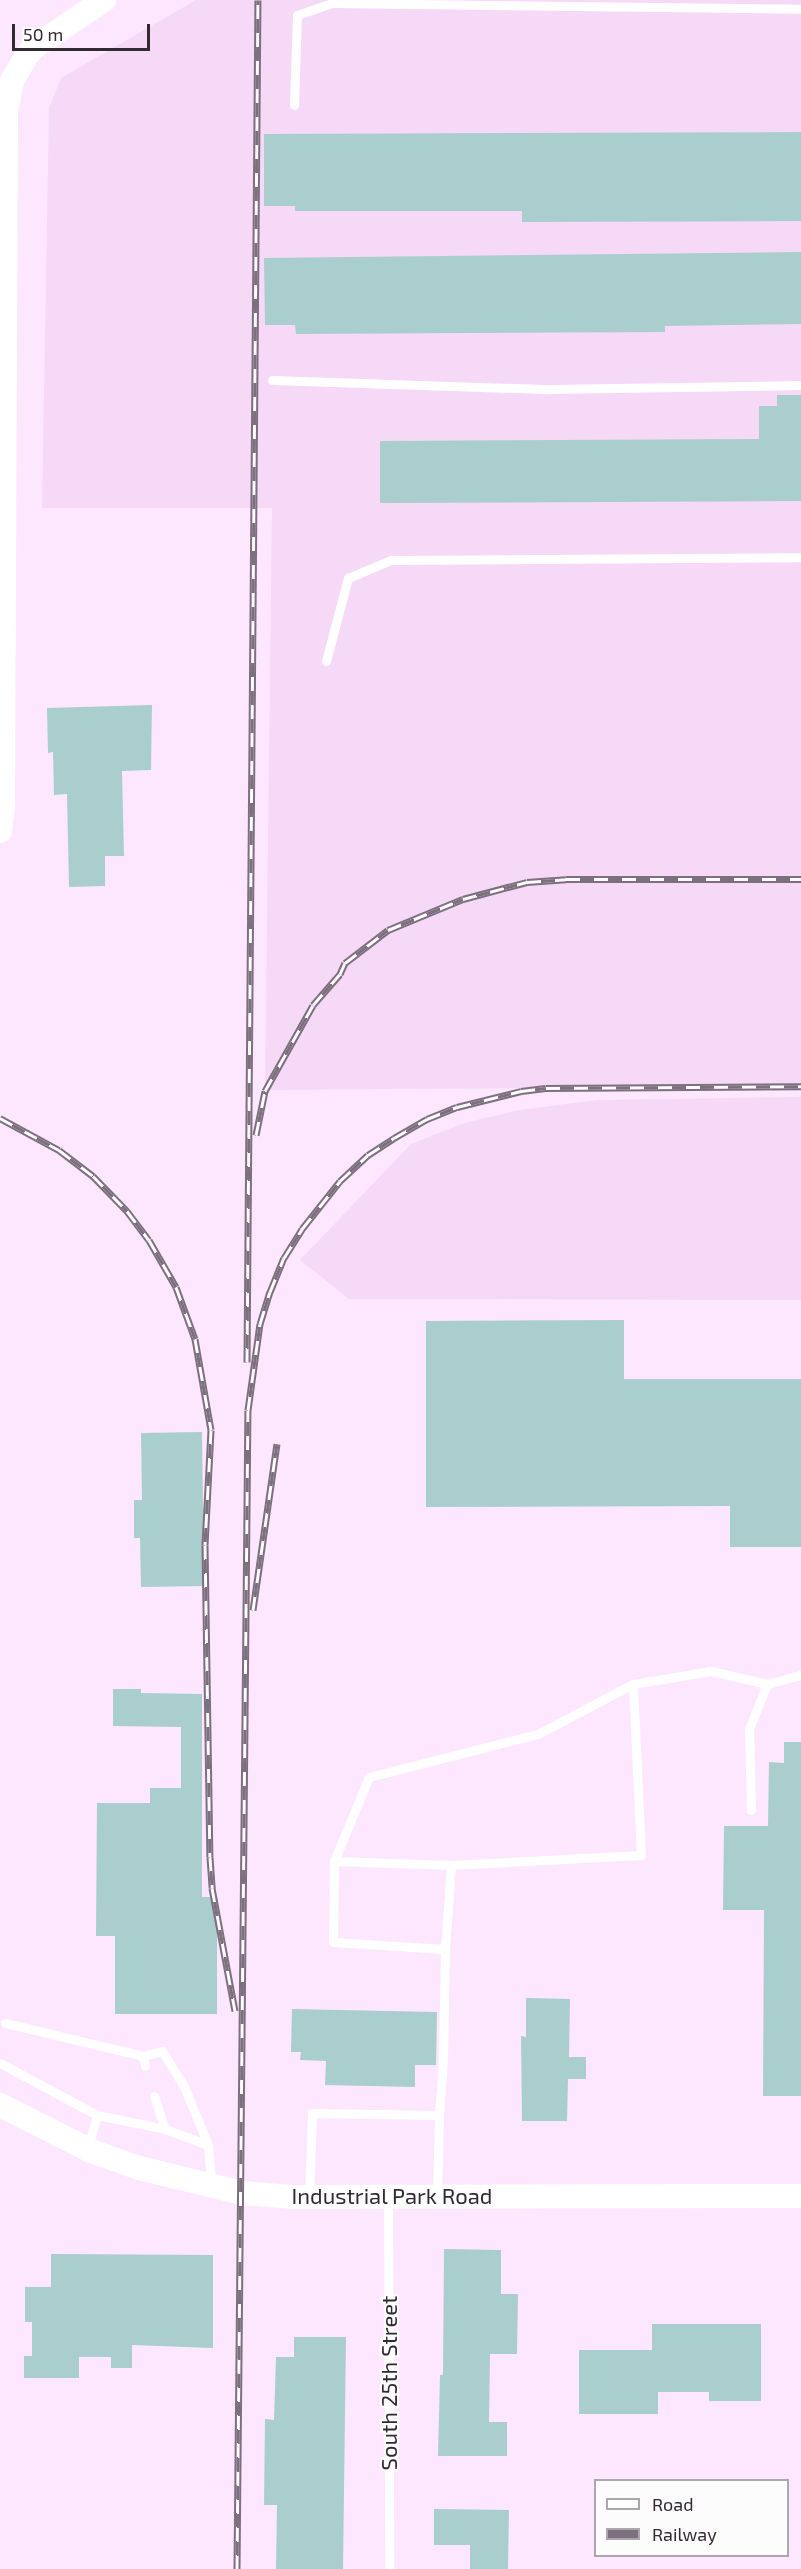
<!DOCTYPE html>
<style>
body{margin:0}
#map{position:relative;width:801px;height:2569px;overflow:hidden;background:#fde7fe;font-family:"Exo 2",sans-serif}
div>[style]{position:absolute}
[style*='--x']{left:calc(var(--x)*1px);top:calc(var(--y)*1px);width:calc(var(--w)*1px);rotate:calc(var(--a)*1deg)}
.built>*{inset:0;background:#f5d9f6}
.building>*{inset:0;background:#a9cecd}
.service>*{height:9px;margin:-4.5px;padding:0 4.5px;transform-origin:4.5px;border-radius:4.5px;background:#fff}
.tertiary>*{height:24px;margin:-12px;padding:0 12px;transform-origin:12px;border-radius:12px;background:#fff}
.rail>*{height:7px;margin-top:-3.5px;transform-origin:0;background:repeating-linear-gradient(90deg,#fcfcfc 0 14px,#7d707e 0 28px);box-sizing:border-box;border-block:2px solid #7d707e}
span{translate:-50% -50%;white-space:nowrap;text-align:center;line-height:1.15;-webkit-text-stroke:4.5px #fcfcfc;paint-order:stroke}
.street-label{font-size:22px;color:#322a33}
.legend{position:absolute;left:594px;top:2479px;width:195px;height:78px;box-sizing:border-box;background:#fcfcfc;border:2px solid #aba8ac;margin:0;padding:8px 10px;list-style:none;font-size:18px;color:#322a33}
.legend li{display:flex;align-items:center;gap:12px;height:30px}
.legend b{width:30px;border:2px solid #aba8ac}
.scale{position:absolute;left:12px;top:24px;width:138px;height:27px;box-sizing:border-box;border:3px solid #322a33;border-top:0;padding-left:8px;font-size:18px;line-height:21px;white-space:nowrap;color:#322a33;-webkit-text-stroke:4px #fcfcfc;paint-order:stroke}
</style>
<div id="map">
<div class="built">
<div style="clip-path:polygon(196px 0,801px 0,801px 1086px,265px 1090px,272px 508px,42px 508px,49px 108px,61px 78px)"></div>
<div style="clip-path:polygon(801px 1097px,801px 1300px,349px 1299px,300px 1260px,411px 1144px,464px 1123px,519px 1110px,598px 1100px)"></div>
</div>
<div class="building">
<div style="clip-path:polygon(801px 132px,801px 221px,522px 222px,522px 211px,295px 211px,295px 206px,264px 206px,264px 134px)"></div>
<div style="clip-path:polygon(801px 252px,801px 324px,665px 326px,665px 332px,296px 334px,295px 325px,265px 325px,264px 258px)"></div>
<div style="clip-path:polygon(777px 395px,801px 395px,801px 501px,380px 503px,380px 441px,759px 439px,759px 406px,777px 406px)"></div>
<div style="clip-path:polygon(152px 705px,151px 770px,122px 771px,124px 856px,105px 856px,105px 886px,69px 887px,67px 794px,54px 795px,53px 752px,48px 753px,47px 708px)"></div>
<div style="clip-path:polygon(624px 1320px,624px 1379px,801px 1379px,801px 1547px,730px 1547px,730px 1506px,426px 1507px,426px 1321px)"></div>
<div style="clip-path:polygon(202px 1432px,204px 1586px,141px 1587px,140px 1538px,134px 1538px,134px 1500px,142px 1500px,141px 1433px)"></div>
<div style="clip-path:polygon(113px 1689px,141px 1689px,141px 1693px,202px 1694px,202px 1897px,217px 1897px,217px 2014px,115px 2014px,115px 1936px,96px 1936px,97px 1803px,150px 1803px,150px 1788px,181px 1788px,181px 1727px,113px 1726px)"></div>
<div style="clip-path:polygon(784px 1742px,801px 1742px,801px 2096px,763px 2096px,764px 1910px,723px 1910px,724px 1826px,768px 1826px,769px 1762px,784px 1763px)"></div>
<div style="clip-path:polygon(526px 1998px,570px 1999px,569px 2057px,586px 2057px,586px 2079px,568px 2079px,567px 2121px,522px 2121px,521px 2036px,526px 2037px)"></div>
<div style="clip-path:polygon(292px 2009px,437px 2012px,436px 2065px,415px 2065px,415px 2087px,325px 2085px,326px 2061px,300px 2060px,301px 2052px,291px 2052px)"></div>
<div style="clip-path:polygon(444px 2249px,501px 2250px,501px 2294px,518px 2294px,517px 2354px,490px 2354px,489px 2422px,507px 2422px,507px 2456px,438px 2456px,440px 2375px,443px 2375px)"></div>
<div style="clip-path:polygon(51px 2254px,213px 2255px,213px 2348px,132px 2345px,132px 2368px,111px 2368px,111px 2357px,79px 2357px,79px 2378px,24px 2378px,24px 2356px,32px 2356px,32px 2322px,25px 2322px,25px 2287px,51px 2287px)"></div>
<div style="clip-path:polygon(652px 2324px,761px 2324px,761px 2401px,709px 2401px,709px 2392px,658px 2392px,658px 2414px,579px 2414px,579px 2350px,652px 2350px)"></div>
<div style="clip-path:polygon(294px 2337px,346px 2337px,343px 2569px,276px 2569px,277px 2505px,264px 2505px,265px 2419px,274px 2420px,276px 2357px,294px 2357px)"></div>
<div style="clip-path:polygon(434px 2509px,509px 2510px,508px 2569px,470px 2569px,470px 2545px,434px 2545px)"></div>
</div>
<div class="service">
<div style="--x:294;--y:105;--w:90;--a:-88.1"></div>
<div style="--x:297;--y:15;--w:37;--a:-19"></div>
<div style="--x:332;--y:3;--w:469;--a:0.7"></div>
<div style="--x:272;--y:380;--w:278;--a:1.9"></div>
<div style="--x:550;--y:389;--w:251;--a:-0.9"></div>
<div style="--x:326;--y:661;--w:86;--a:-75.2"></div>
<div style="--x:348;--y:578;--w:47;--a:-22.7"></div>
<div style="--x:391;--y:560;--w:410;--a:-0.4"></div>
<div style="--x:751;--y:1810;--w:81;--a:-91.4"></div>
<div style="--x:749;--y:1729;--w:48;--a:-68.2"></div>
<div style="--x:767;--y:1684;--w:35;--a:-15"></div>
<div style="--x:334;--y:1861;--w:117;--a:2"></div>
<div style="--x:451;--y:1865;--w:190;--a:-3"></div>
<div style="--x:641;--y:1855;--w:171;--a:-92.7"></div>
<div style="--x:445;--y:1949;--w:84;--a:-85.9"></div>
<div style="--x:5;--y:2023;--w:142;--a:13.4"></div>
<div style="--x:143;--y:2056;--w:10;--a:79"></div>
<div style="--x:143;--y:2056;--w:20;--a:-15"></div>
<div style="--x:162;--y:2051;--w:39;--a:58"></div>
<div style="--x:183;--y:2084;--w:66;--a:67.7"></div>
<div style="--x:0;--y:2063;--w:110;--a:28.2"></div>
<div style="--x:97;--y:2115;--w:33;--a:106"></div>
<div style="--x:154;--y:2096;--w:35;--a:72"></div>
<div style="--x:97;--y:2115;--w:69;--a:11.6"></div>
<div style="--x:165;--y:2129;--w:46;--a:20.4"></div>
<div style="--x:208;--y:2145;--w:38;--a:85"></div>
<div style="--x:439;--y:2115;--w:53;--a:-85.7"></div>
<div style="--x:443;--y:2062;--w:113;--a:-89"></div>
<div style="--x:445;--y:1949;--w:112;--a:-176.4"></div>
<div style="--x:333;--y:1942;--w:81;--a:-89.3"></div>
<div style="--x:334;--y:1861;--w:91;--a:-67.4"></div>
<div style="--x:369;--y:1777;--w:174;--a:-14.3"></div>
<div style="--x:538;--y:1734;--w:107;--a:-27.8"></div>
<div style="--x:633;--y:1684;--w:79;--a:-9.5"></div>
<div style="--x:711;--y:1671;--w:57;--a:13.1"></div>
<div style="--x:309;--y:2196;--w:83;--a:-87.9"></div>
<div style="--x:312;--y:2113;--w:127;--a:0.9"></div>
<div style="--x:439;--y:2115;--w:81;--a:91.4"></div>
<div style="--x:388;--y:2196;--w:373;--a:89.8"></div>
</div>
<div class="tertiary">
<div style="--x:0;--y:831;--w:26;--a:-83"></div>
<div style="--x:3;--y:805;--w:693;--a:-89.75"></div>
<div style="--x:6;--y:112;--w:32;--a:-79"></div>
<div style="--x:12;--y:81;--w:30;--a:-60"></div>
<div style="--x:27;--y:55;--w:14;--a:-45"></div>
<div style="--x:37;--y:45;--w:81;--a:-33.9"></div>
<div style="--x:0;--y:2105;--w:102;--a:26.8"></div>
<div style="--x:91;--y:2151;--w:51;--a:19.5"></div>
<div style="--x:139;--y:2168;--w:106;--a:13.6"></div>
<div style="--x:242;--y:2193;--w:51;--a:4.5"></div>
<div style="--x:293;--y:2197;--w:508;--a:-0.11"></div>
</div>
<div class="rail">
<div style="--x:0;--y:1118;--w:67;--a:28.5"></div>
<div style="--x:59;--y:1150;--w:43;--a:37.4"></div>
<div style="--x:93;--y:1176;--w:49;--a:45.8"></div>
<div style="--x:127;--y:1211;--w:36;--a:53"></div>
<div style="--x:149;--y:1240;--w:54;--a:60.1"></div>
<div style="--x:176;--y:1287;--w:55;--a:69.9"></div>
<div style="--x:195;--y:1339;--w:92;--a:80"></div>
<div style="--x:211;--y:1430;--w:115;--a:93"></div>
<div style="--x:205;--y:1545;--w:312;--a:89.1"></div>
<div style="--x:210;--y:1857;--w:31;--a:86"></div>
<div style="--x:212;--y:1888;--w:125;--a:79.4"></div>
<div style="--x:256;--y:1135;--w:45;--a:-78.4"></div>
<div style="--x:265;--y:1091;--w:98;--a:-60.8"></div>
<div style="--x:313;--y:1005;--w:41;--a:-48.9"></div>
<div style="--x:340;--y:974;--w:12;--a:-66"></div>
<div style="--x:345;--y:963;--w:54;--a:-37.5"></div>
<div style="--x:388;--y:930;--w:81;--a:-22.5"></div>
<div style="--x:463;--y:899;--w:66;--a:-14.9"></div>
<div style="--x:527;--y:882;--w:39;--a:-4"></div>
<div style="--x:566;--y:879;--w:235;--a:0"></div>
<div style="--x:247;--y:1362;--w:1362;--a:-89.54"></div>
<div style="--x:253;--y:1610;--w:168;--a:-81.8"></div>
<div style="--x:237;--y:2569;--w:1159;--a:-89.46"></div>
<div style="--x:248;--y:1410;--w:87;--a:-82.1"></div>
<div style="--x:260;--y:1324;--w:34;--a:-73"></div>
<div style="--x:270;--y:1292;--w:37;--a:-68"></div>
<div style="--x:284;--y:1258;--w:34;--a:-58"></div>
<div style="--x:302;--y:1229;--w:61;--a:-51.6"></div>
<div style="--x:340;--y:1181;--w:38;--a:-43"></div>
<div style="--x:368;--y:1155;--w:31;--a:-33"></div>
<div style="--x:394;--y:1138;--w:38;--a:-30"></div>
<div style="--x:427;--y:1119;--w:32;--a:-22"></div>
<div style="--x:457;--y:1107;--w:66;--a:-14"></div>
<div style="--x:521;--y:1091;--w:25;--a:-7"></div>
<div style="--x:546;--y:1088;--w:255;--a:-0.4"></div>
</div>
<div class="street-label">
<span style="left:392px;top:2196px">Industrial Park Road</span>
<span style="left:389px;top:2383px;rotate:-90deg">South 25th Street</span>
</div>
<ul class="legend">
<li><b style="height:8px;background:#fff"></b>Road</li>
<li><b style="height:8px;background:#7d707e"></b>Railway</li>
</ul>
<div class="scale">50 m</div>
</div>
